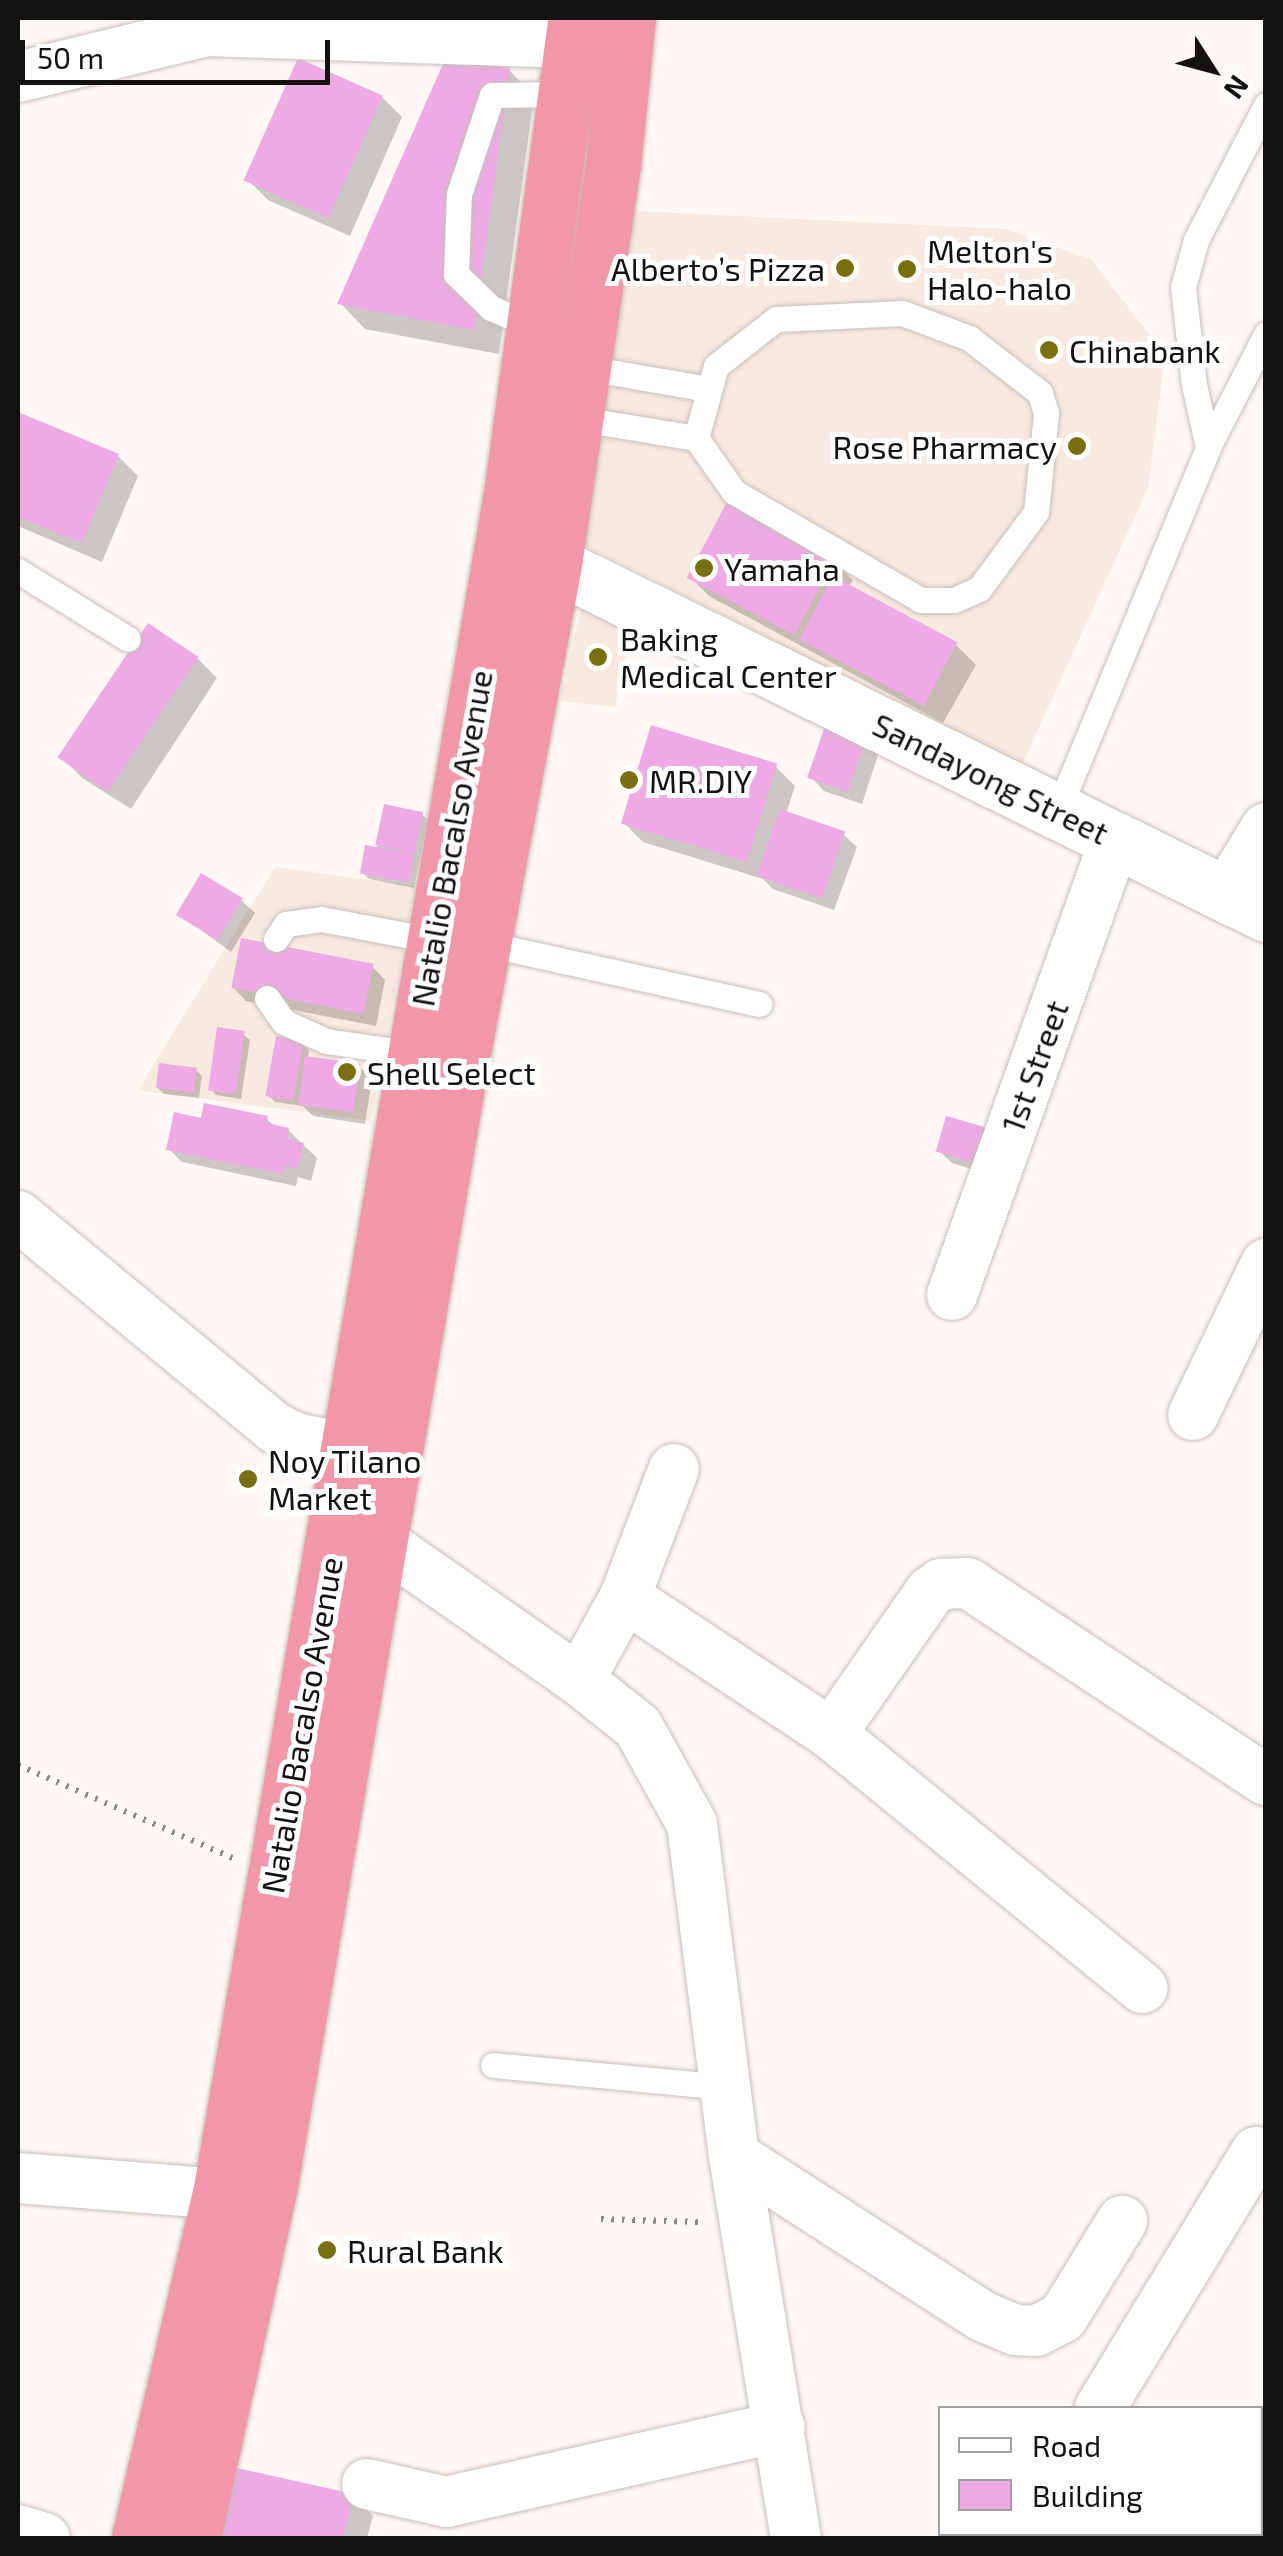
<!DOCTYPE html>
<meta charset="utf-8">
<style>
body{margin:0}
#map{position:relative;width:1283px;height:2556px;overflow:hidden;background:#fff8f5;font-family:"Exo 2",sans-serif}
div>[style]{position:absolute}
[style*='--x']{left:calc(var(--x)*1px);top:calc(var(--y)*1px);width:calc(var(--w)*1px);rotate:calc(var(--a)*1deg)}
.built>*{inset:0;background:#f9eae1}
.shadow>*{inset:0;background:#0003}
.building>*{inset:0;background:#edaae4;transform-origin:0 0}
.path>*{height:6px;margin-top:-3px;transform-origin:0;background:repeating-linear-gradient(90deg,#8b8784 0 2.5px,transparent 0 10.5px)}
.roads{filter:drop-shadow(0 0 2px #c6bfbb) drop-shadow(0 0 2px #c6bfbb)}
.lane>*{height:25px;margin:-12.5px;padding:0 12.5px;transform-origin:12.5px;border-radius:12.5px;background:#fff}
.street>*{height:50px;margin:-25px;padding:0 25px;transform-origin:25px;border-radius:25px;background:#fff}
.secondary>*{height:55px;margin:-27.5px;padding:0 27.5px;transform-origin:27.5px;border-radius:27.5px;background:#fff}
.highway>*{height:55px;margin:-27.5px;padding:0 27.5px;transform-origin:27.5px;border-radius:27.5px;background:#f297a9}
.dots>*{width:28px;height:28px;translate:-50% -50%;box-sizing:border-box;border:5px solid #fff;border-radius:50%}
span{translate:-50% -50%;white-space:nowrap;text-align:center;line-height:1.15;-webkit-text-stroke:10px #fff;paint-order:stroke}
.poi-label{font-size:32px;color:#141210}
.left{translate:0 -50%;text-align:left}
.right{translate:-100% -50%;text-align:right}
.street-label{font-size:32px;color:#141210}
.frame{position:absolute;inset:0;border:20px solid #141210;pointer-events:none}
.legend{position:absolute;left:938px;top:2406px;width:325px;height:130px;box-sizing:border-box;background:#fff;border:2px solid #a1a09f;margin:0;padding:12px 18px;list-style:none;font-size:30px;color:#141210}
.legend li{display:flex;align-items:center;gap:20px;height:50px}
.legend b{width:50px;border:2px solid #a1a09f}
.north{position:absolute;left:1163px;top:20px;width:100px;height:100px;-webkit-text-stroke:8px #fff;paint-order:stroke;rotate:126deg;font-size:28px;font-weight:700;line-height:40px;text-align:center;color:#141210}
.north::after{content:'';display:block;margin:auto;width:35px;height:45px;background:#141210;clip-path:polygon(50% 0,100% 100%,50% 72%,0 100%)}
.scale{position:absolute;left:20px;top:40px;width:310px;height:45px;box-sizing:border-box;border:5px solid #141210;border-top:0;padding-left:12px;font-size:30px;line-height:35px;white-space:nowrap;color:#141210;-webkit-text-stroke:8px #fff;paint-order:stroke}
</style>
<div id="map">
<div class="built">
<div style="clip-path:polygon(634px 211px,1007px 229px,1092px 260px,1165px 355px,1148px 488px,1022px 765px,582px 544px)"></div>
<div style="clip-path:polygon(585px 591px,635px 612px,615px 707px,560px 701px)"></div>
<div style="clip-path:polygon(275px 867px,415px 886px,371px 1121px,138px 1090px)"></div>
</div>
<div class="shadow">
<div style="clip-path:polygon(509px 70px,534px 96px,499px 354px,365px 329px,340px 303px)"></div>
<div style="clip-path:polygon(382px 97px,402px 117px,350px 236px,268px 200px,248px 180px)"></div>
<div style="clip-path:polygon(18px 414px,118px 456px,138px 476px,102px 562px,18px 526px)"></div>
<div style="clip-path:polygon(833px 560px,853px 580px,849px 587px,956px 645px,976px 665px,943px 723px,709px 596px,689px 576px)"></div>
<div style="clip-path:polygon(197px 658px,217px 678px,131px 809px,82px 778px,63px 758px)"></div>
<div style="clip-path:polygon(829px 724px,880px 749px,862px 804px,824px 791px,811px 777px)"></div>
<div style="clip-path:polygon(775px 766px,795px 786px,786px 814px,843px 834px,857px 847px,834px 910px,773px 889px,763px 879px,643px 842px,623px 822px)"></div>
<div style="clip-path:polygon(386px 807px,422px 814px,428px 820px,414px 888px,369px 879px,363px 873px,376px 850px)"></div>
<div style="clip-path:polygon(241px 900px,255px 913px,231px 952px,179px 914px)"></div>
<div style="clip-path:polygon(372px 966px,385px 980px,376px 1026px,246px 1001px,233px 987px)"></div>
<div style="clip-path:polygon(243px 1034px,250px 1040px,241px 1099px,216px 1095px,210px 1089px)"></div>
<div style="clip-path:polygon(303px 1044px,309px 1050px,308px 1059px,358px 1066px,372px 1079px,365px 1124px,313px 1116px,303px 1106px,275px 1102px,269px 1096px)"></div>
<div style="clip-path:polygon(196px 1070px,202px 1076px,199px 1098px,164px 1094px,158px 1088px)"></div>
<div style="clip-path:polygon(267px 1119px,275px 1127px,288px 1130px,317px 1158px,311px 1181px,298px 1177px,296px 1186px,182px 1162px,169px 1149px)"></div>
<div style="clip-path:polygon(948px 1119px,1000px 1178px,952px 1163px,938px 1150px)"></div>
<div style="clip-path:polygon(353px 2496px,373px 2516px,367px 2538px,212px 2538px)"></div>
</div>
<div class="building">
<div style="clip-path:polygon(446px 57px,510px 68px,474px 330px,337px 304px)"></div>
<div style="left:298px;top:58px;width:93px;height:134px;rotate:24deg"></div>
<div style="clip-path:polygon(18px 412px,119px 454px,82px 543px,18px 517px)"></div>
<div style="left:728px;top:500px;width:122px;height:88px;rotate:28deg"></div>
<div style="left:833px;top:576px;width:141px;height:72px;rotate:28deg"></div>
<div style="left:148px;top:623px;width:61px;height:162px;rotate:34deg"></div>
<div style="left:827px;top:720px;width:43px;height:61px;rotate:19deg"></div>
<div style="left:651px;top:725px;width:132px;height:103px;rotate:17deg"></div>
<div style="left:384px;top:804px;width:40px;height:42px;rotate:12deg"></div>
<div style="left:780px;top:809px;width:69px;height:71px;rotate:19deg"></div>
<div style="left:365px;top:845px;width:50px;height:29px;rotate:10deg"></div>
<div style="left:201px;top:873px;width:49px;height:49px;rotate:31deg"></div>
<div style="left:241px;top:938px;width:135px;height:51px;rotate:11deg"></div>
<div style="left:217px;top:1027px;width:28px;height:64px;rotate:8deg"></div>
<div style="left:276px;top:1036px;width:28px;height:61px;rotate:10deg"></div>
<div style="left:305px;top:1056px;width:56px;height:49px;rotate:8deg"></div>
<div style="left:159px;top:1063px;width:38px;height:25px;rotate:7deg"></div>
<div style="clip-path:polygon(204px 1103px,268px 1116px,266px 1123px,289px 1128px,287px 1139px,304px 1143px,298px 1169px,285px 1165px,283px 1174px,166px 1150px,174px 1112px,201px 1118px)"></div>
<div style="left:946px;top:1116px;width:53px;height:37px;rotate:16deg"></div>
<div style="clip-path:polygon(223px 2465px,354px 2494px,343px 2538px,209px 2538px)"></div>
</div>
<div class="path">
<div style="--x:18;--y:1765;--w:234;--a:23.4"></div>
<div style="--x:601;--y:2219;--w:98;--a:1.8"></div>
</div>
<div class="roads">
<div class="lane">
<div style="--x:535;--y:327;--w:48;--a:-156.6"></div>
<div style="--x:491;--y:308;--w:49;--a:-135.8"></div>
<div style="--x:456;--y:274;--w:80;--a:-87.9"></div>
<div style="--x:459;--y:194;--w:104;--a:-71.6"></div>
<div style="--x:492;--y:95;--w:75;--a:-0.8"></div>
<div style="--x:581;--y:367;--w:130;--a:9.8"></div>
<div style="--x:575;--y:418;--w:123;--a:9.4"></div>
<div style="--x:696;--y:438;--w:66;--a:54.9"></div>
<div style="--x:734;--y:492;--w:216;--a:30"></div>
<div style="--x:921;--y:600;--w:33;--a:0"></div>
<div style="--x:954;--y:600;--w:27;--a:-24"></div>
<div style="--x:979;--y:589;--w:96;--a:-53.5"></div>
<div style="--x:1036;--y:512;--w:100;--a:-84.2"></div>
<div style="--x:1046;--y:413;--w:21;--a:-107"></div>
<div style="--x:1040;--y:393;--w:90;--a:-142.2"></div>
<div style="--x:969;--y:338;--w:72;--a:-159.5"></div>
<div style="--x:902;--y:313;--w:126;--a:177.3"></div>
<div style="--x:776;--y:319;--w:76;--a:141.9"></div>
<div style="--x:716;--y:366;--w:75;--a:105.5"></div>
<div style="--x:1208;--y:447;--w:127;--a:-62.8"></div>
<div style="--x:18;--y:571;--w:129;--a:31.7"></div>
<div style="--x:1058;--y:810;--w:393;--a:-67.5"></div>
<div style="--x:1208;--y:447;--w:64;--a:-102.7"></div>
<div style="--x:1194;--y:385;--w:99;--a:-96.4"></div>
<div style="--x:1183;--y:287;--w:49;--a:-74.5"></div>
<div style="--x:1196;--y:240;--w:152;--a:-62.6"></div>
<div style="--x:276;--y:939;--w:18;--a:-56"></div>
<div style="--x:286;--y:924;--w:35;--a:-8"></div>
<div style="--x:321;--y:919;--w:113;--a:10.7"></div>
<div style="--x:482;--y:943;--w:284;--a:12.4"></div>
<div style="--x:267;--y:998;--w:29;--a:55"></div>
<div style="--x:284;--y:1022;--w:46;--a:24.3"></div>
<div style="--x:326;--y:1041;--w:90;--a:8.3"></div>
<div style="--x:493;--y:2065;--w:235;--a:5.4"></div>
</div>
<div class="street">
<div style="--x:18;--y:77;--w:195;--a:-13.7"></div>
<div style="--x:207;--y:31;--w:367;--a:1.9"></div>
<div style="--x:1226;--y:894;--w:77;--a:-58.8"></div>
<div style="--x:18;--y:1216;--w:333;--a:39.5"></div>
<div style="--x:275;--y:1428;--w:26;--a:25"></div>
<div style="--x:299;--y:1439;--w:89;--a:10.3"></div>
<div style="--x:952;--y:1295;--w:486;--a:-70.3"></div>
<div style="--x:1193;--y:1415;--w:168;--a:-64.2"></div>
<div style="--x:379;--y:1540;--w:244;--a:35"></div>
<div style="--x:579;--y:1680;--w:75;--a:38.5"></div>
<div style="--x:638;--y:1727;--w:111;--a:60.9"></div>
<div style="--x:692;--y:1824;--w:335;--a:82.8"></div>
<div style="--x:734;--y:2156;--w:387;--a:80.8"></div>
<div style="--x:625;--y:1597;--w:247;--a:33.6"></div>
<div style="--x:831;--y:1734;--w:402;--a:39.2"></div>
<div style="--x:579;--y:1680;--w:95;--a:-61"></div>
<div style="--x:625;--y:1597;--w:137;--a:-69.1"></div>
<div style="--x:831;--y:1734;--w:173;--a:-55.1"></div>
<div style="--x:930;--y:1592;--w:14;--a:-36"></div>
<div style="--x:941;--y:1584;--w:27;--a:-2"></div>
<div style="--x:968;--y:1583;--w:357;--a:33.5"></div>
<div style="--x:734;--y:2156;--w:295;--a:32.8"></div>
<div style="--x:982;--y:2316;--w:36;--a:23"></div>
<div style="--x:1015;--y:2330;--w:21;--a:3"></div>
<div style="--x:1036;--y:2331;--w:30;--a:-27"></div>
<div style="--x:1063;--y:2317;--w:113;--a:-58.4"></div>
<div style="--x:18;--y:2178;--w:203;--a:4.5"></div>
<div style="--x:1100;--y:2408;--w:300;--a:-58.6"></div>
<div style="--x:367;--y:2484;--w:81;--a:12.8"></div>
<div style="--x:446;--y:2502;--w:342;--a:-12.7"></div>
<div style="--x:18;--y:2530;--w:28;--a:17"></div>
<div style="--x:1020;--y:2538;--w:5;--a:-53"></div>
</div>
<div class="secondary">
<div style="--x:510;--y:547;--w:47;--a:21.1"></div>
<div style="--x:554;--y:564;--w:793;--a:26.18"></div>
</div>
<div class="highway">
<div style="--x:139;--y:2538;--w:353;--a:-76.8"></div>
<div style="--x:220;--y:2194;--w:322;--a:-80.2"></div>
<div style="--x:275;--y:1877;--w:1416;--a:-80.32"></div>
<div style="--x:513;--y:481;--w:467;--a:-82.3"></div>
<div style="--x:193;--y:2538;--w:367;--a:-77.7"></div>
<div style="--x:271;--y:2179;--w:1121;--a:-80.34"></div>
<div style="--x:459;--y:1074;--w:519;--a:-79.45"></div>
<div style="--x:554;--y:564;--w:403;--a:-81.6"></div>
<div style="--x:613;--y:165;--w:148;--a:-84.2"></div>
</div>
</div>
<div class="dots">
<div style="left:845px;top:268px;background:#786f0e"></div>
<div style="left:907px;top:269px;background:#786f0e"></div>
<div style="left:1049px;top:350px;background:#786f0e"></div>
<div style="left:1077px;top:446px;background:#786f0e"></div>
<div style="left:704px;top:568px;background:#786f0e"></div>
<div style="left:598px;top:657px;background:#786f0e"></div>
<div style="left:629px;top:780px;background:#786f0e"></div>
<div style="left:347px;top:1072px;background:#786f0e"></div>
<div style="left:248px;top:1479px;background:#786f0e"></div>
<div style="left:327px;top:2250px;background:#786f0e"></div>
</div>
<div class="poi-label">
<span class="left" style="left:927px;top:269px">Melton's<br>Halo-halo</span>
<span class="right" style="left:825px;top:268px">Alberto’s Pizza</span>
<span class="left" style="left:1069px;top:350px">Chinabank</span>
<span class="right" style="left:1057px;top:446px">Rose Pharmacy</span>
<span class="left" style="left:724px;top:568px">Yamaha</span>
<span class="left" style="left:620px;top:657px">Baking<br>Medical Center</span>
<span class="left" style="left:649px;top:780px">MR.DIY</span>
<span class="left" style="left:367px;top:1072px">Shell Select</span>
<span class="left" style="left:268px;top:1479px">Noy Tilano<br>Market</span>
<span class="left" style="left:347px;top:2250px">Rural Bank</span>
</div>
<div class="street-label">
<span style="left:991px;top:778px;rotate:26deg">Sandayong Street</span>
<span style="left:451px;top:838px;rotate:-80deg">Natalio Bacalso Avenue</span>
<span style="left:1034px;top:1066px;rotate:-70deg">1st Street</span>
<span style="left:301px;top:1725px;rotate:-80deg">Natalio Bacalso Avenue</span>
</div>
<div class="frame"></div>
<ul class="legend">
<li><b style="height:12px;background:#fff"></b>Road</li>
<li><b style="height:28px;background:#edaae4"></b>Building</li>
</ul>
<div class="north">N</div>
<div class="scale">50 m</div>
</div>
